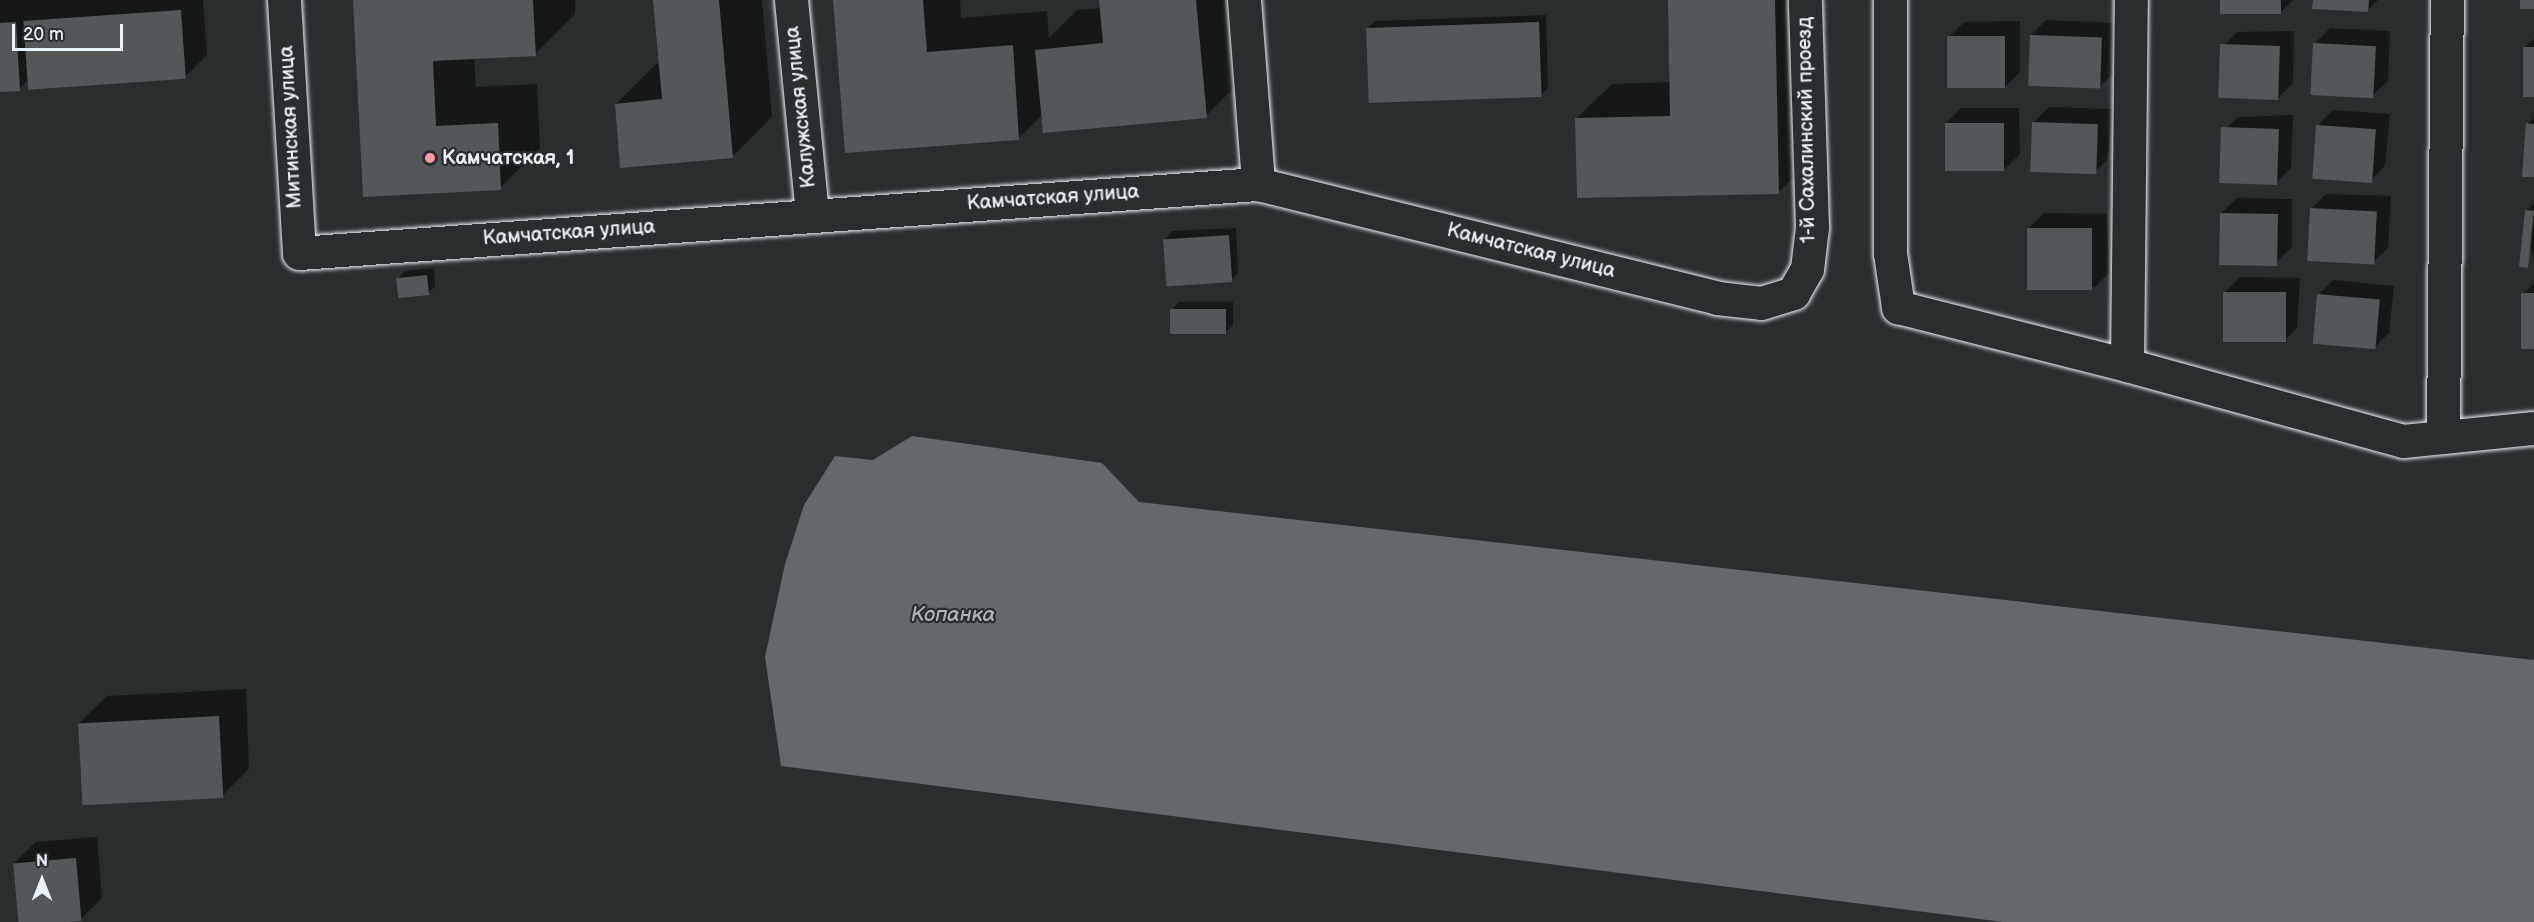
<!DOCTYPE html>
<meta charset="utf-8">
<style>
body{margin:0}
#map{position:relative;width:2534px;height:922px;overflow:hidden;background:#2a2d2e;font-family:"Balsamiq Sans",sans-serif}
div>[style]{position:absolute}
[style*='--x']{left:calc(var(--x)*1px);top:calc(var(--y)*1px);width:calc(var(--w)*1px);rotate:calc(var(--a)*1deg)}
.water>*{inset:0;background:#63686b}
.shadow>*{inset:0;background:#0007}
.building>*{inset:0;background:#535759;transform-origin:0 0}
.roads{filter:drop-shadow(0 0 2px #e8f1f8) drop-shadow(0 0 2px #e8f1f8)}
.street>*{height:33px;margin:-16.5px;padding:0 16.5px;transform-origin:16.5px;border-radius:16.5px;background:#2a2d2e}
.dots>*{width:16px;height:16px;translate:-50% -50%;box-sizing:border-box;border:3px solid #2a2d2e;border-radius:50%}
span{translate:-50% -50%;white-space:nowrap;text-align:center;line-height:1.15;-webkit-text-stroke:4.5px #2a2d2e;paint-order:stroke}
.street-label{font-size:20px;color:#e8f1f8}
.poi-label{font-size:20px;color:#e8f1f8;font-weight:700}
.left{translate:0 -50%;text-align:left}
.water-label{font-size:21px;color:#acb3b9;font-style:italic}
.north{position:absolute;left:12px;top:850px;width:60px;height:60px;-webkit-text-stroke:4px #2a2d2e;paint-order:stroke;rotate:0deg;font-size:16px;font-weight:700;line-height:24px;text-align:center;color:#e8f1f8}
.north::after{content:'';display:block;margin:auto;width:21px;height:27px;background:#e8f1f8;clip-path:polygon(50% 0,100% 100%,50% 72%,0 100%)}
.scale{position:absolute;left:12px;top:24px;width:111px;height:27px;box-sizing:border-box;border:3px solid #e8f1f8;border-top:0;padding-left:8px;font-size:18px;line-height:21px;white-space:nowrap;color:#e8f1f8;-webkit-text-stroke:4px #2a2d2e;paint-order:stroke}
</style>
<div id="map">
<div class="water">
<div style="clip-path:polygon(912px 436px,1102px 463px,1139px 502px,2534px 660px,2534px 922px,2003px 922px,781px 766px,765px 657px,785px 564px,804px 505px,835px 456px,873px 460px)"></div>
</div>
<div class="shadow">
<div style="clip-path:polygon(0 0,203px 0,207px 55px,185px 77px,27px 81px,19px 90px,0 90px)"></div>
<div style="clip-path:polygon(354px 0,575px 0,575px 14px,535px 54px,474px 57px,476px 87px,537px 84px,540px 148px,500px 188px,364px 195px)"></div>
<div style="clip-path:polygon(655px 0,762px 0,772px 117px,732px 157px,616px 104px,656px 64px,661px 64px)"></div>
<div style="clip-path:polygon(835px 0,960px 0,961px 18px,1047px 11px,1049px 38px,1077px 10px,1101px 8px,1101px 0,1239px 0,1246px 76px,1206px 116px,1043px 114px,1019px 138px)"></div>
<div style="clip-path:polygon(1669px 0,1810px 0,1813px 158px,1778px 193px,1577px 118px,1612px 84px,1671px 82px)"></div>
<div style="clip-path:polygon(2221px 0,2293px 0,2280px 13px)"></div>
<div style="clip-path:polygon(2314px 0,2378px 0,2368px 10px)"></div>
<div style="clip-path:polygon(1546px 15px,1548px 88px,1541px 95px,1368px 28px,1375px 21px)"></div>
<div style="clip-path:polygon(2046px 20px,2117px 23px,2114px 73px,2098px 88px,2031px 35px)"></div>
<div style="clip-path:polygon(2020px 21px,2020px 72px,2005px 87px,1949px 37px,1964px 22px)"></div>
<div style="clip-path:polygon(2330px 28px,2390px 31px,2388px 81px,2372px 96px,2315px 43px)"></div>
<div style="clip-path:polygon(2294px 31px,2293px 83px,2278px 98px,2222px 48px,2237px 32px)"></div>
<div style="clip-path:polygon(2534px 38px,2534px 96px,2524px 48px)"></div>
<div style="clip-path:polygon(2049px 107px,2112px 109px,2108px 159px,2093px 174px,2034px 122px)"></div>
<div style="clip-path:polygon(1961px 108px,2019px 108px,2020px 154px,2005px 169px,1946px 123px)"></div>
<div style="clip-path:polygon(2333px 110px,2390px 114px,2385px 166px,2370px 181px,2318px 125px)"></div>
<div style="clip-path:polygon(2293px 115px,2291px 168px,2276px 183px,2222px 132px,2238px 117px)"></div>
<div style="clip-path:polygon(2534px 117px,2534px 176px,2527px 124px)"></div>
<div style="clip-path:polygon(2326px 194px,2391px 196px,2388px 248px,2372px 263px,2311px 209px)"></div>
<div style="clip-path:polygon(2237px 198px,2292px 199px,2292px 247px,2276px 262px,2221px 213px)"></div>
<div style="clip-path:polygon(2534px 203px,2534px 266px,2526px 211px)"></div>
<div style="clip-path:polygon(2044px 213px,2107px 214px,2109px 273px,2094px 288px,2028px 228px)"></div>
<div style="clip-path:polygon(1236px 228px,1238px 273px,1231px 281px,1165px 239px,1172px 231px)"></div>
<div style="clip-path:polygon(434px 268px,435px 286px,428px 294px,398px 279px,405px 271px)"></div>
<div style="clip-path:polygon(2240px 277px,2300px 278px,2297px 328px,2282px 343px,2225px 292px)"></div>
<div style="clip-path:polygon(2333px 280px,2394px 286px,2389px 333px,2374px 348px,2318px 295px)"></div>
<div style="clip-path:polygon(2534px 283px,2534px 347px,2523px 294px)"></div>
<div style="clip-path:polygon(1179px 302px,1233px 302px,1233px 325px,1226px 332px,1172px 310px)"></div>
<div style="clip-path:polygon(246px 689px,249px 769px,222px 796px,79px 723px,107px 696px)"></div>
<div style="clip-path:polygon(97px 837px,102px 898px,80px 920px,19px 922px,14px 863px,36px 842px)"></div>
</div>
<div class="building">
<div style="clip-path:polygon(353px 0,533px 0,536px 56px,433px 61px,436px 126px,498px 123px,501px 190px,363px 197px)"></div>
<div style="clip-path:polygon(653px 0,719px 0,733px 158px,620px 168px,615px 104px,662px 99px)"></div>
<div style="clip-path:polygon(833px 0,923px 0,927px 52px,1013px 45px,1019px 140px,845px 153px)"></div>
<div style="clip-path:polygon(1099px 0,1196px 0,1207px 118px,1043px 133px,1035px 50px,1103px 43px)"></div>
<div style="clip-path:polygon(1668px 0,1775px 0,1779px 194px,1577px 198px,1575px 118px,1670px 116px)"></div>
<div style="left:2220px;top:0;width:61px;height:14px"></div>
<div style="clip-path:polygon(2313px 0,2369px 0,2368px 12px,2312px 9px)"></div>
<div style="left:2520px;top:0;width:14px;height:9px"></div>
<div style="left:181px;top:10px;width:69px;height:158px;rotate:86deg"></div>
<div style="clip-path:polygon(16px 22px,20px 91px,0 92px,0 23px)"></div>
<div style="left:1539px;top:22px;width:75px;height:173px;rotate:88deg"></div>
<div style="left:2030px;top:35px;width:72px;height:51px;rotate:2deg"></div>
<div style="left:1947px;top:36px;width:58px;height:52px"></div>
<div style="left:2313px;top:43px;width:63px;height:52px;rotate:3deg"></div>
<div style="left:2280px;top:46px;width:54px;height:60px;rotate:92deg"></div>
<div style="left:2523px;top:47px;width:11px;height:50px"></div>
<div style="left:2032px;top:122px;width:66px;height:50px;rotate:2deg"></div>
<div style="left:1945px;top:123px;width:59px;height:48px"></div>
<div style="clip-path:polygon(2526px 123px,2534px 124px,2534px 177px,2522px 177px)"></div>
<div style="left:2316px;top:125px;width:60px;height:54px;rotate:4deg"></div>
<div style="left:2279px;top:129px;width:56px;height:58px;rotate:92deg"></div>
<div style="left:2310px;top:208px;width:67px;height:53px;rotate:3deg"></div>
<div style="left:2525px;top:210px;width:9px;height:57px;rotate:6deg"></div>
<div style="left:2220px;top:213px;width:58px;height:52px;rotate:1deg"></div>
<div style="left:2027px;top:228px;width:65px;height:62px"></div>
<div style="left:1229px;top:235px;width:47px;height:66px;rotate:86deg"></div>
<div style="left:427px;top:275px;width:20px;height:31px;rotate:84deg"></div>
<div style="left:2223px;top:292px;width:63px;height:50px"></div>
<div style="left:2534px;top:293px;width:56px;height:13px;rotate:90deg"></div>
<div style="left:2317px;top:294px;width:63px;height:50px;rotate:5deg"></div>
<div style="left:1170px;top:309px;width:56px;height:25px"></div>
<div style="left:219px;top:716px;width:82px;height:141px;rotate:87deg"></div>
<div style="left:76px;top:858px;width:63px;height:63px;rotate:85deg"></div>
</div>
<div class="roads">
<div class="street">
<div style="--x:284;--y:0;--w:253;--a:86.6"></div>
<div style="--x:299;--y:253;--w:961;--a:-4.12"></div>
<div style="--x:1258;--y:184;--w:473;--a:13.9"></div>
<div style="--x:1717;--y:298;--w:44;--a:6.5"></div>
<div style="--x:1761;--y:303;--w:34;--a:-17"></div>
<div style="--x:1793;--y:293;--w:28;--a:-60"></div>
<div style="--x:1807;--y:269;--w:42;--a:-83.2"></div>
<div style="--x:1812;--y:227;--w:227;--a:-91.8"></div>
<div style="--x:791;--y:0;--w:215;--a:84.4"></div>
<div style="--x:1244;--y:0;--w:185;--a:85.6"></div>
<div style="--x:1890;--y:0;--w:253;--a:90"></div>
<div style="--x:1890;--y:253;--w:55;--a:81.6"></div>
<div style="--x:1898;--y:307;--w:236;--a:14.2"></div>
<div style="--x:2127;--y:365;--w:286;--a:15.4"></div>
<div style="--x:2403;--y:441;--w:132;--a:-5.7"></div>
<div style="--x:2127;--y:365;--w:365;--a:-89.4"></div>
<div style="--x:2443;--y:437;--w:437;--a:-89.5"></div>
</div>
</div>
<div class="dots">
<div style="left:430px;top:158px;background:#ff9aa2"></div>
</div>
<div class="street-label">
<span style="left:801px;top:107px;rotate:-96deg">Калужская улица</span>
<span style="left:291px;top:127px;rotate:-93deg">Митинская улица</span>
<span style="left:1807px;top:130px;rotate:-91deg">1-й Сахалинский проезд</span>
<span style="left:1053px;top:198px;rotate:-4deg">Камчатская улица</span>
<span style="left:569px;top:233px;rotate:-4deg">Камчатская улица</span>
<span style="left:1531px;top:251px;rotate:14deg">Камчатская улица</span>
</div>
<div class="poi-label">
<span class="left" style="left:442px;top:158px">Камчатская, 1</span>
</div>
<div class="water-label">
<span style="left:953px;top:615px">Копанка</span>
</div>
<div class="north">N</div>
<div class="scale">20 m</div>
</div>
